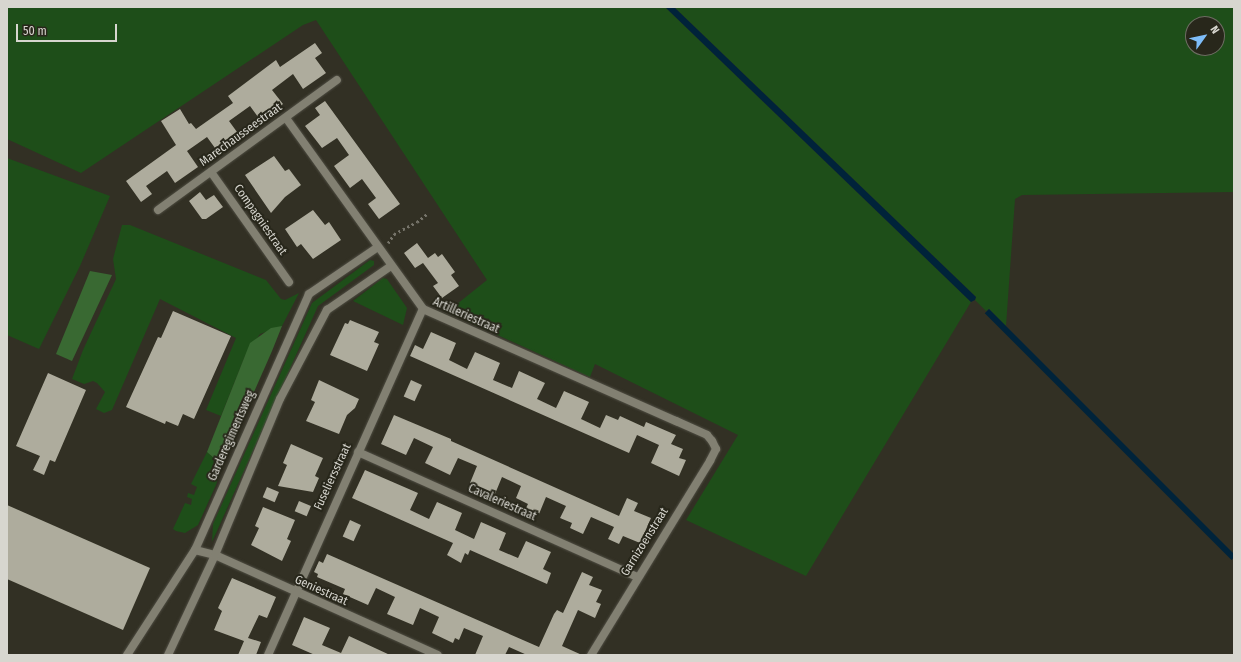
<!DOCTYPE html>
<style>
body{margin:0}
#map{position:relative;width:1241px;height:662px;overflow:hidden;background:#323024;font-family:"Fira Sans Condensed",sans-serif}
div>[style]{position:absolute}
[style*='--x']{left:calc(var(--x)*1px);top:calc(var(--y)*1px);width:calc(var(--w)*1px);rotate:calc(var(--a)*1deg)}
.green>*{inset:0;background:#1e4e19}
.forest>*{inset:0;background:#396932}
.water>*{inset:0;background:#00233a;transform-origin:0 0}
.building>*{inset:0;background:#aeac9d;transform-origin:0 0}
.path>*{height:2.5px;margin-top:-1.25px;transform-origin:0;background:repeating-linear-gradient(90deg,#76746a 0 2px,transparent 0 5px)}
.roads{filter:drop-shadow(0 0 1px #4f4d43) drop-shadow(0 0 1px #4f4d43)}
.minor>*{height:8px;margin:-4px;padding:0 4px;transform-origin:4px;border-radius:4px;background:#828072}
span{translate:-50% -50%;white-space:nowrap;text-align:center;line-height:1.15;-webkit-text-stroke:4px #28271b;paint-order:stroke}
.street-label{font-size:12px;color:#d7d6cf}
.frame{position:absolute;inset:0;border:8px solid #d7d6cf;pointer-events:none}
.north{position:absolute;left:1185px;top:16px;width:40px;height:40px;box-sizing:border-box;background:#28271b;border:1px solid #6e6d63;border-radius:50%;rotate:57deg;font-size:11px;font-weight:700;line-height:16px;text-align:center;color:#d7d6cf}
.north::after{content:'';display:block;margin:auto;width:14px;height:18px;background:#7ebdf9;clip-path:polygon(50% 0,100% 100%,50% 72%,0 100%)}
.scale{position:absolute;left:16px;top:24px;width:101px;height:18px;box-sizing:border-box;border:2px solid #d7d6cf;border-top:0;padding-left:5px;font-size:12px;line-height:14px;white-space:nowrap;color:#d7d6cf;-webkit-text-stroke:3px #28271b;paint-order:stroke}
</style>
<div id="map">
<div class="green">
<div style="clip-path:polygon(7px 7px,665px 7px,971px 302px,806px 576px,686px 520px,738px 435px,595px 364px,590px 377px,447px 312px,487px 280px,316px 20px,303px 25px,81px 173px,7px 139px)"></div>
<div style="clip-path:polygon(evenodd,674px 7px,1234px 7px,1234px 192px,1022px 195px,1015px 199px,1006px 326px,989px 309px,986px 311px,975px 300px,976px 297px,674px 7px,1193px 24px,1217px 24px,1217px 48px,1193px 48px,1193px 24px)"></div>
<div style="clip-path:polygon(7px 158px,110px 196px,80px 266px,39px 349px,7px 335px)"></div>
<div style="clip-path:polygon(122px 225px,130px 225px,266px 280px,281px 299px,285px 300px,299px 293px,282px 326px,260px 334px,245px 356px,221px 416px,206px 410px,236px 338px,160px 299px,112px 410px,104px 413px,96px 409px,105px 392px,97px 383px,93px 381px,84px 384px,72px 379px,83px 350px,116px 279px,113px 259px)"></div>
<div style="clip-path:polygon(370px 260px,374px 261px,374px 265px,318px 306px,212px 542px,213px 524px,312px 303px)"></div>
<div style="clip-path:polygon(383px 278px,387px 279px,407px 308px,403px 325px,353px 301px)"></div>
<div style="clip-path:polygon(207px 452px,222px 465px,216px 485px,198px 525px,185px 533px,176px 531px,173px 529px,185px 503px,191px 505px,192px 499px,187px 497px,188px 493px,194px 495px,197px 487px,191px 484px)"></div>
</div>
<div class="forest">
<div style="clip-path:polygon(90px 271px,112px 275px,72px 361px,56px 354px)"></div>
<div style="clip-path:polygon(282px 326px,272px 351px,222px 465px,207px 452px,250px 343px,271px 328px)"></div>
</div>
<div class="water">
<div style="clip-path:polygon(665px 7px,674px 7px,976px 297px,975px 300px,971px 302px)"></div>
<div style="left:989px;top:309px;width:349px;height:6px;rotate:45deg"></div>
</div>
<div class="building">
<div style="clip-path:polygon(315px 43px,322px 53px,315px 58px,326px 73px,303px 89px,293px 74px,272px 90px,283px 104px,261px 121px,250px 106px,229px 121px,237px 132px,215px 148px,207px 137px,187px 151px,198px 167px,175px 183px,167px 171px,146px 186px,152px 194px,141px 202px,126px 181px,176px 145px,161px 121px,180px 109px,189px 124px,191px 123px,196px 129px,233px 103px,228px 96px,276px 60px,280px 67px)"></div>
<div style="clip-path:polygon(325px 101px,400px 204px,379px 219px,368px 204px,376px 198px,362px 179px,350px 188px,334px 166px,349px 155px,337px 138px,322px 148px,305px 126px,320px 115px,315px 108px)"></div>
<div style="clip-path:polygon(274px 156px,285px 171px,289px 169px,301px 185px,285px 197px,271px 213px,245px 175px)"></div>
<div style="clip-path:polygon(200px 192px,206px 200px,214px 195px,223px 207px,206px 219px,202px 219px,189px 201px)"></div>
<div style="clip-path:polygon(313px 210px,325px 225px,329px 222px,341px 240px,313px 259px,301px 244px,297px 247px,285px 229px)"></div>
<div style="clip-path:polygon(417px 243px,428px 258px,435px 253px,438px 257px,442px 254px,455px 272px,451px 275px,459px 286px,442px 298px,433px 286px,438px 283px,423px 263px,415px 268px,404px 253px)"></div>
<div style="clip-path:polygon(173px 311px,231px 336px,194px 419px,183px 414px,178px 426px,166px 421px,165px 424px,126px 407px,158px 337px,161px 338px)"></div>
<div style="clip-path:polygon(350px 320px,379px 332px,374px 342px,379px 344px,367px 371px,330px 355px,345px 323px,348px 324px)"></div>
<div style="clip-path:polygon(431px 332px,456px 343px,449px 360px,467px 369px,475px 352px,500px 363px,493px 380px,512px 388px,519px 371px,545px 383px,537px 399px,556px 408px,564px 391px,589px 402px,581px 419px,600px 428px,606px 415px,618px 420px,620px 416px,644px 427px,646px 422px,676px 435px,671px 444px,683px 449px,679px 458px,686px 460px,679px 476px,651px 463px,659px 445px,637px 435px,629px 453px,410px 356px,415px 345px,423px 349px)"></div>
<div style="clip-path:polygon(48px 373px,86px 390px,55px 462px,50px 460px,44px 475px,33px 470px,40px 456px,16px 446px)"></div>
<div style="clip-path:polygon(319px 380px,359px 399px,355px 408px,347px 415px,339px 434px,306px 421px,315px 402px,311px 400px)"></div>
<div style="left:411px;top:380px;width:12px;height:18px;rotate:24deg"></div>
<div style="clip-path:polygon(394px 415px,451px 439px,451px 441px,619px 516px,627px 498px,638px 503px,634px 511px,651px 518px,640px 543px,623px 536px,619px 544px,608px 539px,614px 527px,591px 517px,583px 534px,570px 528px,572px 523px,560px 518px,566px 506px,546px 497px,539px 514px,526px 508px,528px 504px,516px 498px,521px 486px,502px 477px,495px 494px,470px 483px,477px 466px,458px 458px,450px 475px,425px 463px,433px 447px,414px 438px,406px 455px,381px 444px)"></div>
<div style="clip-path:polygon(291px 444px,323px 458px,315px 476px,319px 478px,313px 492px,278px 486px,287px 465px,283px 463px)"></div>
<div style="clip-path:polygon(365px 470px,418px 493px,410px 510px,429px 519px,437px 502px,462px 513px,455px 530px,474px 539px,481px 522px,506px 533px,499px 550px,518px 558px,526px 541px,551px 552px,543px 569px,551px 573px,547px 584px,470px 550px,468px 555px,465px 553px,461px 563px,447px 555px,453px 543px,352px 498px)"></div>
<div style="left:267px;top:487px;width:13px;height:11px;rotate:23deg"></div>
<div style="left:299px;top:501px;width:13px;height:11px;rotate:23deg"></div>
<div style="clip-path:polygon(7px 505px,150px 568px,123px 630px,7px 579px)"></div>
<div style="clip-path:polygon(263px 507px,295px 520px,287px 539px,291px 541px,282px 561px,251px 545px,259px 528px,255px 526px)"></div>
<div style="left:350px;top:520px;width:12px;height:18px;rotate:24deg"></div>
<div style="clip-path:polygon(327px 554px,539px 647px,554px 614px,557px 610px,563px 613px,582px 572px,593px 577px,589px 585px,602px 590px,596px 602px,601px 604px,595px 618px,578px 610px,562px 646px,582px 655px,527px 655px,509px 647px,505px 655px,475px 655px,483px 636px,464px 628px,459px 640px,455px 638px,453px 643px,432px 633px,439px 617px,420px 608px,413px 625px,387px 614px,395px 597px,376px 588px,368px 605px,343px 594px,345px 589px,317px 577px,318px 574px,314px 572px,319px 561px,323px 563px)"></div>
<div style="clip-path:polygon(232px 578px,276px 597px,267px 618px,259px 615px,248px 638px,261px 642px,256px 655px,238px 655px,244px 641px,214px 630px,222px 611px,218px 608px)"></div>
<div style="clip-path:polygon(304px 617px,330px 628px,322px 645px,341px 653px,349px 636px,390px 655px,315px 655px,292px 645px)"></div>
</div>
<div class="path">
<div style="--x:388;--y:243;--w:11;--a:-56"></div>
<div style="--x:394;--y:234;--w:26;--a:-28"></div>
<div style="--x:417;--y:222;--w:14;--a:-39"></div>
</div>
<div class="roads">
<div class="minor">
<div style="--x:286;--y:118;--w:235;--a:54.3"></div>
<div style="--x:423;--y:309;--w:277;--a:23.9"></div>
<div style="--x:676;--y:421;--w:34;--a:24"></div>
<div style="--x:707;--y:435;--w:8;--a:50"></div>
<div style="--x:712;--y:441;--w:9;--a:63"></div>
<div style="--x:716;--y:449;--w:13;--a:117"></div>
<div style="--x:710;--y:461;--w:228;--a:121.5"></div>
<div style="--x:211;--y:172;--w:135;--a:54.7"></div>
<div style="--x:158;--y:210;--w:221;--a:-36"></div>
<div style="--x:358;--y:452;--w:306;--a:24.1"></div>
<div style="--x:195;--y:550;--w:21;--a:14"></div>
<div style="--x:215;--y:555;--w:244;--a:24.2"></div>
<div style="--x:127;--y:655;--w:125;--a:-57.1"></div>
<div style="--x:195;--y:550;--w:280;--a:-66"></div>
<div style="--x:309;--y:294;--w:83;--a:-34.3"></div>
<div style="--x:168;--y:655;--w:110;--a:-64.8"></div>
<div style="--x:215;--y:555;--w:169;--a:-67.4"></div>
<div style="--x:280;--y:399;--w:101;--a:-62.2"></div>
<div style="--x:327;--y:310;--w:78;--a:-34.5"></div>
<div style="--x:268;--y:655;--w:379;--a:-65.9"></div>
</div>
</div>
<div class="street-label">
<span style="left:241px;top:135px;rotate:-36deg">Marechausseestraat</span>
<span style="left:260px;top:220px;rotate:55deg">Compagniestraat</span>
<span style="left:466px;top:316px;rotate:24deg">Artilleriestraat</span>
<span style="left:232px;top:436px;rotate:-66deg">Garderegimentsweg</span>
<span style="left:333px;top:477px;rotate:-65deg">Fuseliersstraat</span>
<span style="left:502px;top:503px;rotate:24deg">Cavaleriestraat</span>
<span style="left:645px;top:542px;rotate:-58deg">Garnizoenstraat</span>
<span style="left:321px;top:591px;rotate:24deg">Geniestraat</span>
</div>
<div class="frame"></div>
<div class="north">N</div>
<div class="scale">50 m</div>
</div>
